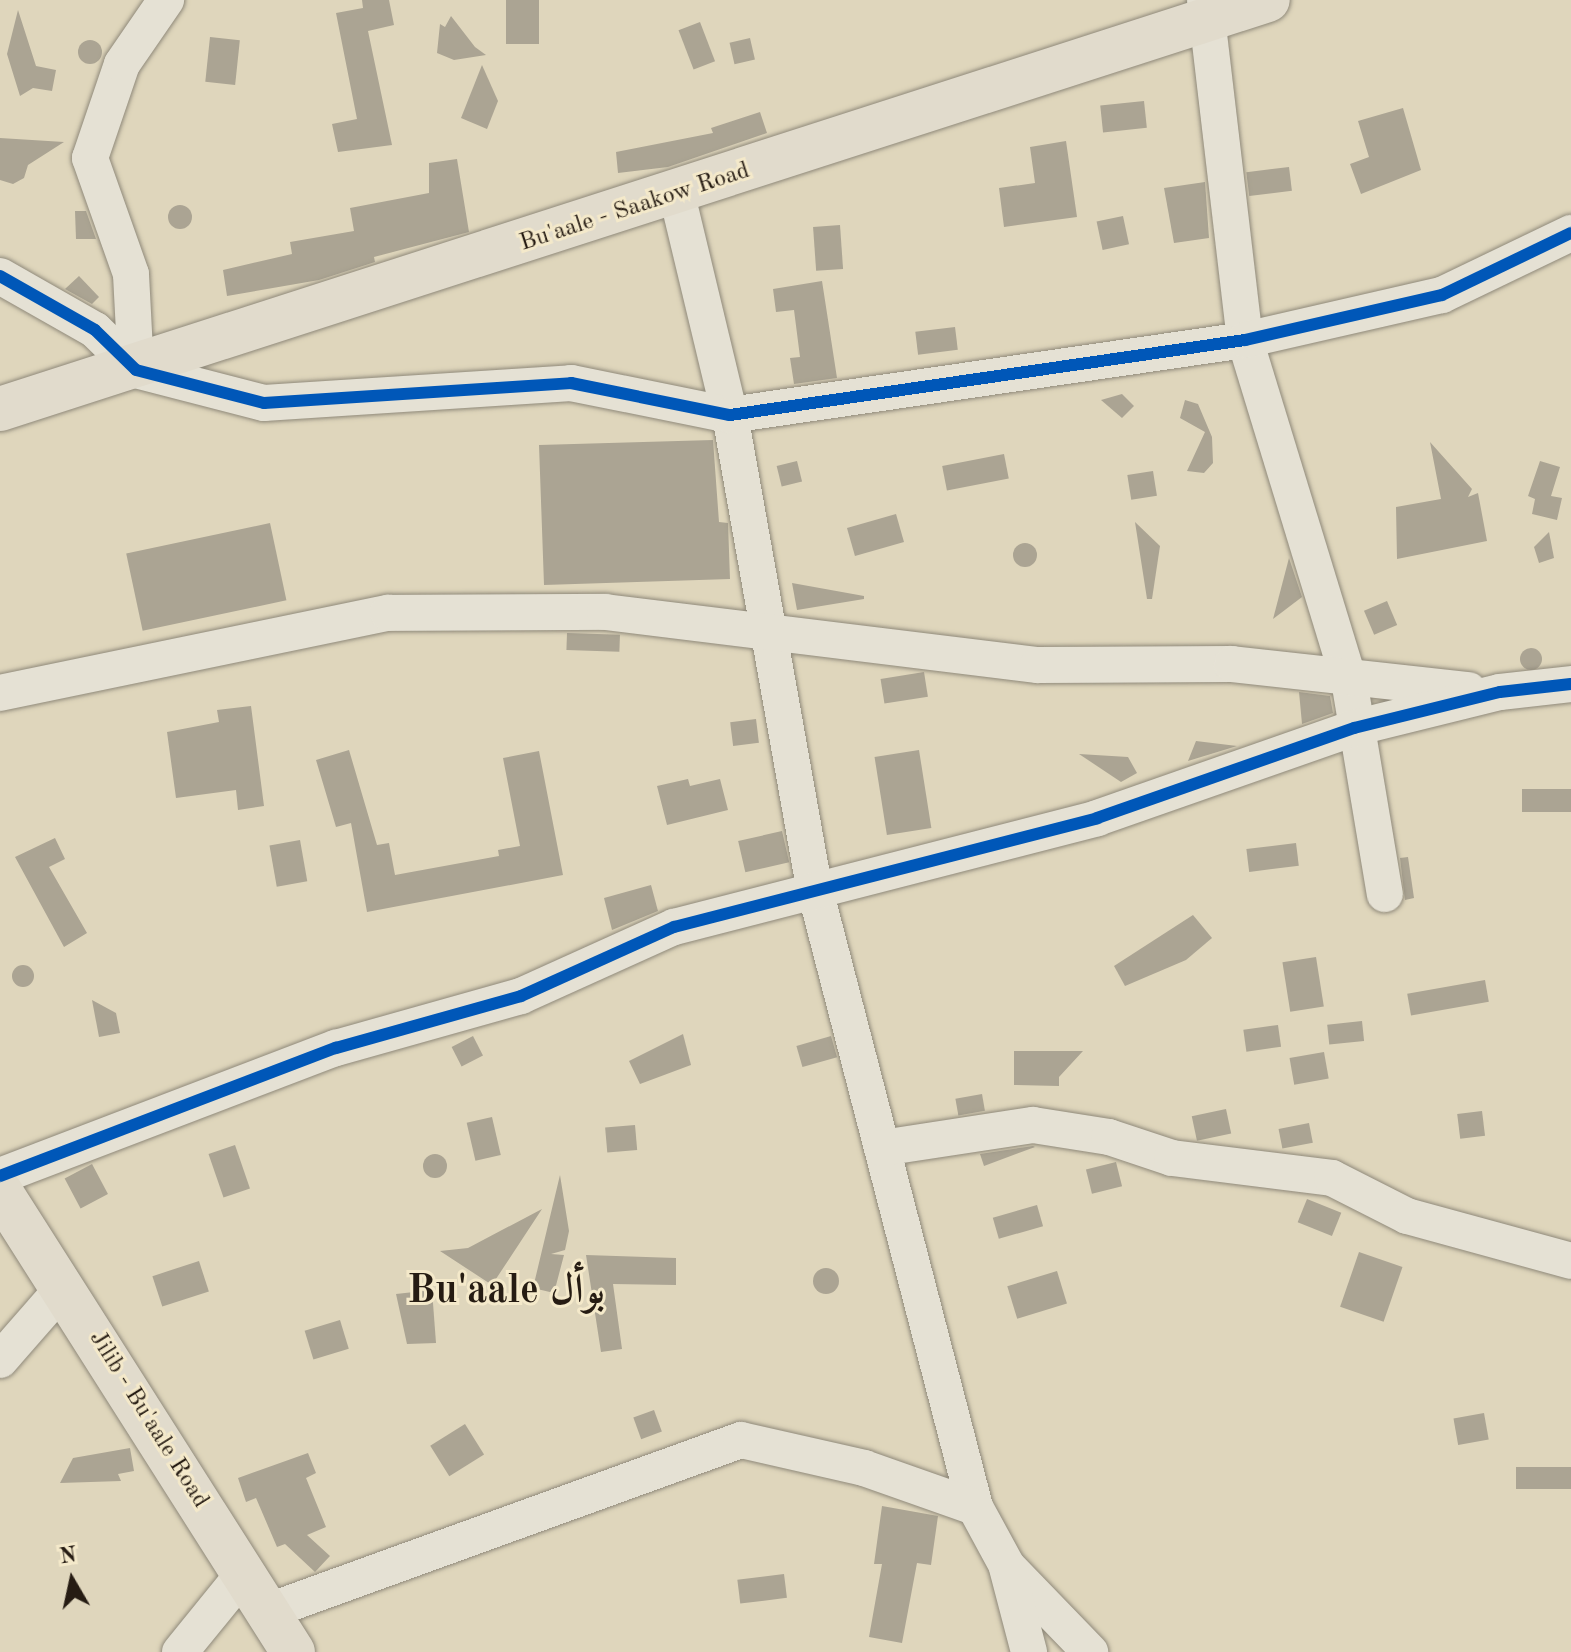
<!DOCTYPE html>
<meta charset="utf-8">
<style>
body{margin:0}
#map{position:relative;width:1571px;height:1652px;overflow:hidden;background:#dfd6bc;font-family:"Old Standard TT",Amiri,serif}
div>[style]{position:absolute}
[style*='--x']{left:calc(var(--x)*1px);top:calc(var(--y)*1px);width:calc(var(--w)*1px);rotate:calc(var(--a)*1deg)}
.building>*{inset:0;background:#aba493;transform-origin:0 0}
.round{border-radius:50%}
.roads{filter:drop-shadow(0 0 2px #8f897a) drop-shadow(0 0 2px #8f897a)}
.minor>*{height:36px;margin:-18px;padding:0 18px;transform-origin:18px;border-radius:18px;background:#e5e1d4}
.major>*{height:44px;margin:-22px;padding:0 22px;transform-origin:22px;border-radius:22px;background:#e1dbcc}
.cycleway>*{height:12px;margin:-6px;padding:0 6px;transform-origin:6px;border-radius:6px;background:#0057b8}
span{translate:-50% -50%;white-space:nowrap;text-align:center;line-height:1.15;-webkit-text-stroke:6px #f4e9ca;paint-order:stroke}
.street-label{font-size:24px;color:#261c13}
.town-label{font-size:40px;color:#261c13;font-weight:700}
.north{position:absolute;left:32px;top:1540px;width:80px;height:80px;-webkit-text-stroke:6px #f4e9ca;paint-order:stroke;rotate:351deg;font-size:22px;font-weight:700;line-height:32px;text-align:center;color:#261c13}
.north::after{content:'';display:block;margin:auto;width:28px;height:36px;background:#261c13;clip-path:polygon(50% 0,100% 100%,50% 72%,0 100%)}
</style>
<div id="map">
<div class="building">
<div style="clip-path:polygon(362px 0,389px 0,394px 25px,368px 31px,392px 145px,338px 152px,332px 124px,357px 119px,336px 13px,363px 8px)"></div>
<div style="left:506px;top:0;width:33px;height:44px"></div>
<div style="clip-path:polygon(18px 10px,36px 66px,56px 70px,52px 91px,33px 88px,20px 96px,7px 54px)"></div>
<div style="clip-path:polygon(451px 16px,475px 47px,486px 55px,454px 60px,437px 53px,440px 24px,445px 27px)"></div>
<div style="left:700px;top:22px;width:42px;height:23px;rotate:69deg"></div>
<div style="left:210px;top:37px;width:30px;height:45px;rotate:6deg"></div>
<div style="left:750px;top:38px;width:22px;height:21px;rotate:77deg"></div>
<div class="round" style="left:78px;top:40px;width:24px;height:24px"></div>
<div style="clip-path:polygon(482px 65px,498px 101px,487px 129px,461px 118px)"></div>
<div style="left:1144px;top:101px;width:27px;height:44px;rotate:84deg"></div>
<div style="clip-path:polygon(1403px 108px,1421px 170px,1361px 194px,1350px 164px,1369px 157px,1358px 121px)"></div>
<div style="clip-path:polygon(760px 112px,767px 133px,668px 167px,618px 173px,616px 152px,713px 133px,711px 128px)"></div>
<div style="clip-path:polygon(0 138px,64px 142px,28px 165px,24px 178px,13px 184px,0 180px)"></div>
<div style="clip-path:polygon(1066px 141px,1077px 217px,1004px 227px,999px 188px,1035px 183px,1030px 147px)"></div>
<div style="clip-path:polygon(457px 159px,469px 232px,374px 257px,375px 262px,319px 280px,227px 296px,223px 270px,292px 254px,290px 242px,354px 231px,350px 208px,429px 193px,429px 163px)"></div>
<div style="left:1289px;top:167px;width:24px;height:43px;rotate:83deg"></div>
<div style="clip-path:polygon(1205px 182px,1209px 238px,1174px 243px,1164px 188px)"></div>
<div class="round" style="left:168px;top:205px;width:24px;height:24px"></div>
<div style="clip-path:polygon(75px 211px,86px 211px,96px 239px,76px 239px)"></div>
<div style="left:1123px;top:216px;width:29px;height:27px;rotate:78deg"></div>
<div style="left:840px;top:225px;width:44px;height:27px;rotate:86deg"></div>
<div style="clip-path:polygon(79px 276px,99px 297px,92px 304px,65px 289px)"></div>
<div style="clip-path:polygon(822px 281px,837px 378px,794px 384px,790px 358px,800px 357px,794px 310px,776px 312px,773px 289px)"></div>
<div style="left:955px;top:327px;width:23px;height:40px;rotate:83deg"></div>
<div style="clip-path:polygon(1122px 394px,1134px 406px,1122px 418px,1101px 400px)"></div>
<div style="clip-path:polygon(1185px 400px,1198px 404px,1212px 437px,1213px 463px,1204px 473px,1187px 471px,1205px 432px,1180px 418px)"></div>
<div style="clip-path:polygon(713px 440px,719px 522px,728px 523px,730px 579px,544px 585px,539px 445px)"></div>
<div style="clip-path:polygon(1430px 442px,1472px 489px,1468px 497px,1478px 493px,1487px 541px,1397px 559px,1396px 507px,1441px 499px)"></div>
<div style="left:1004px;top:454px;width:25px;height:63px;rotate:79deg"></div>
<div style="left:797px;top:461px;width:21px;height:21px;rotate:76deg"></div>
<div style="clip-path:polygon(1540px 461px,1560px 467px,1551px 496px,1562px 498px,1557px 520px,1532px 514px,1535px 499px,1528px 496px)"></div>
<div style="left:1153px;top:471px;width:25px;height:26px;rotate:81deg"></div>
<div style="left:896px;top:514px;width:29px;height:51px;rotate:74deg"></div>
<div style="clip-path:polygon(1135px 522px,1160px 546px,1152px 599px,1147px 599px)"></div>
<div style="left:270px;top:523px;width:79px;height:147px;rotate:78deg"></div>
<div style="clip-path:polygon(1549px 532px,1554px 558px,1539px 563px,1534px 547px)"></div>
<div class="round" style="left:1013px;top:543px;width:24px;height:24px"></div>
<div style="clip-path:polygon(1289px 558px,1302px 597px,1273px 619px)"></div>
<div style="clip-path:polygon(792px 583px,864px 596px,864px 599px,797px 610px)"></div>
<div style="left:1387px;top:601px;width:26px;height:25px;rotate:67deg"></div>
<div style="left:567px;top:633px;width:53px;height:17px;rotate:2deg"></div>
<div class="round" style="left:1520px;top:648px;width:22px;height:22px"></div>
<div style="left:924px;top:672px;width:25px;height:44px;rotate:81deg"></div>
<div style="clip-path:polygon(1299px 692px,1330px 696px,1333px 713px,1302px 724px)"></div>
<div style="clip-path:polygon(251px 706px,264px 806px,238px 810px,236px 790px,176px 798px,167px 732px,219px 722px,217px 710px)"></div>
<div style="left:756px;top:719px;width:24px;height:26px;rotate:83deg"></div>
<div style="clip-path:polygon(1196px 741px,1237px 746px,1188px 761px)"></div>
<div style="clip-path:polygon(349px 750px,377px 845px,389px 843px,395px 875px,499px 856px,498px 850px,520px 846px,503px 758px,539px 751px,563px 875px,367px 912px,351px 823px,336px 827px,316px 760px)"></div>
<div style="left:919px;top:750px;width:79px;height:45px;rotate:81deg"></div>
<div style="clip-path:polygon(1079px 754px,1128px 757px,1137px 773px,1121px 782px)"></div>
<div style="clip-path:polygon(688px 779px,690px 786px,720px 779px,728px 810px,667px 825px,657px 786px)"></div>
<div style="left:1571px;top:789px;width:23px;height:49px;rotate:90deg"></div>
<div style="left:782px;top:831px;width:32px;height:45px;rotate:77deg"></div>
<div style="clip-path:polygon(55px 838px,65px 859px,49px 867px,87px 933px,64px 947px,15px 857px)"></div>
<div style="left:300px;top:840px;width:42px;height:31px;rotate:80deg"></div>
<div style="left:1296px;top:843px;width:23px;height:50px;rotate:83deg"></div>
<div style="clip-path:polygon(1408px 857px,1414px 898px,1405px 900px,1400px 858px)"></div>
<div style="clip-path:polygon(651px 885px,658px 911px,612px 930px,604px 898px)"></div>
<div style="clip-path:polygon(1193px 915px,1212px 938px,1186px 960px,1125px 986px,1114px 966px)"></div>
<div style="left:1316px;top:957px;width:50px;height:34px;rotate:81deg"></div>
<div class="round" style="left:12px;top:965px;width:22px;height:22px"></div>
<div style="left:1485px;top:980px;width:22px;height:79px;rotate:80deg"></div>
<div style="clip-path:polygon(92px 1000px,116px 1013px,120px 1033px,99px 1037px)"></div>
<div style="left:1362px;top:1021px;width:20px;height:35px;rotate:84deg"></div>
<div style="left:1278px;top:1025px;width:22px;height:35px;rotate:82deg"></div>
<div style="clip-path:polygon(683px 1034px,691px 1065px,640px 1084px,629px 1061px)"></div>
<div style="left:473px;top:1036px;width:22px;height:24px;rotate:63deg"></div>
<div style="left:831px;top:1036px;width:22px;height:36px;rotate:74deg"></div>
<div style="clip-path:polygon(1014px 1051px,1083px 1051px,1059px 1077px,1059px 1086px,1014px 1085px)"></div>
<div style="left:1324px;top:1052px;width:27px;height:35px;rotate:80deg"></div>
<div style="left:982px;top:1094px;width:17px;height:27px;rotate:80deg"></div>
<div style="left:1226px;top:1109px;width:25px;height:35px;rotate:78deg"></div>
<div style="left:1482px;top:1111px;width:25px;height:25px;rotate:83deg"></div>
<div style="left:492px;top:1117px;width:39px;height:26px;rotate:77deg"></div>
<div style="left:1309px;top:1123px;width:20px;height:31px;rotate:79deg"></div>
<div style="left:635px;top:1125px;width:25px;height:30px;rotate:85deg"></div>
<div style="left:235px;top:1145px;width:46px;height:28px;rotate:71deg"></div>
<div style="clip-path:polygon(1035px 1147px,984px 1166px,980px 1154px,1033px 1146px)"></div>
<div class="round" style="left:423px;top:1154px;width:24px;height:24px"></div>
<div style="left:1116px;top:1162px;width:25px;height:31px;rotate:76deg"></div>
<div style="left:92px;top:1164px;width:34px;height:31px;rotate:62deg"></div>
<div style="clip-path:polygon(560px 1175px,569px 1231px,565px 1250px,551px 1254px,564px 1255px,554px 1293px,533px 1288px)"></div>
<div style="left:1307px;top:1199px;width:37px;height:25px;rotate:22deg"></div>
<div style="left:1037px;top:1205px;width:22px;height:46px;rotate:74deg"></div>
<div style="clip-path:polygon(542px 1209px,492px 1285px,440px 1251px,468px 1248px)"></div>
<div style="left:1359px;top:1252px;width:46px;height:58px;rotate:19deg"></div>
<div style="clip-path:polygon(586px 1255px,676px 1258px,676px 1285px,613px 1284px,622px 1349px,601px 1352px)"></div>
<div style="left:199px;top:1261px;width:32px;height:49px;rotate:72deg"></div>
<div class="round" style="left:813px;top:1268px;width:26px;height:26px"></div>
<div style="left:1057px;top:1271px;width:34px;height:52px;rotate:73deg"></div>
<div style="clip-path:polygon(432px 1290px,436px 1343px,407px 1344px,396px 1294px)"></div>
<div style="left:340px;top:1320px;width:30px;height:37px;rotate:73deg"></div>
<div style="left:654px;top:1410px;width:23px;height:22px;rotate:70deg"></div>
<div style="left:1484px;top:1413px;width:27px;height:31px;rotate:80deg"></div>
<div style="left:465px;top:1424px;width:36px;height:41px;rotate:58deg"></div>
<div style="clip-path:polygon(130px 1448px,134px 1471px,118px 1474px,121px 1481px,60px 1483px,73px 1458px)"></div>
<div style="clip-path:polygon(308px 1453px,316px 1473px,306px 1478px,326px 1527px,307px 1535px,330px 1556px,315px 1572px,285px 1544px,277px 1547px,256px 1498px,246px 1502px,238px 1478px)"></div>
<div style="left:1571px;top:1467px;width:22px;height:55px;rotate:90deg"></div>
<div style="clip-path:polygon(882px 1506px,938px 1516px,931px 1565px,917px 1563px,902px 1643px,869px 1637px,882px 1564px,874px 1564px)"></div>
<div style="left:784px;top:1574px;width:24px;height:47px;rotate:83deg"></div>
</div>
<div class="roads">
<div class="minor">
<div style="--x:1205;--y:0;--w:342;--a:83.3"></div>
<div style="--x:1245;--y:340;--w:356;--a:73"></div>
<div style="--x:1349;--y:680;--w:217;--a:80.5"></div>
<div style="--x:677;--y:195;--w:226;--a:76.5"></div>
<div style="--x:730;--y:415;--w:483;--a:79.9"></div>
<div style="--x:815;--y:890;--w:637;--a:75.46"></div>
<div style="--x:975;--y:1507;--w:67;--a:61.5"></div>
<div style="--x:1007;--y:1566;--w:120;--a:46"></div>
<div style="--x:0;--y:276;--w:109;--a:29.6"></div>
<div style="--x:95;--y:330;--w:57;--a:44.3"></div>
<div style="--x:136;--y:370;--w:132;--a:14.5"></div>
<div style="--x:264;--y:403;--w:308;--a:-3.7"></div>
<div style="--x:571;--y:383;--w:162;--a:11.4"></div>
<div style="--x:730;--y:415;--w:520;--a:-8.29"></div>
<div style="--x:1245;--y:340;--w:202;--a:-12.9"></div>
<div style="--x:1442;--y:295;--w:143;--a:-25.7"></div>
<div style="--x:136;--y:370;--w:96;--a:-93"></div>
<div style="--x:131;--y:274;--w:123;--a:-109.5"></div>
<div style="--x:90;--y:158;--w:99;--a:-71.2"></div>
<div style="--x:122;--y:64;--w:78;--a:-55.5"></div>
<div style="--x:0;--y:693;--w:396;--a:-11.7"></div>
<div style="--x:388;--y:613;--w:217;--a:-0.3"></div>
<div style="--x:605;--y:612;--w:436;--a:7"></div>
<div style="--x:1038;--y:665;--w:194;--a:-0.3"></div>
<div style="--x:1232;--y:664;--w:238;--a:6.3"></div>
<div style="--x:882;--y:1148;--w:153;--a:-8.7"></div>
<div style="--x:1033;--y:1125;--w:77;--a:9"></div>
<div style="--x:1109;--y:1137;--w:66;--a:18.4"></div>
<div style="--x:1172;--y:1158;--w:161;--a:7.1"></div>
<div style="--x:1332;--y:1178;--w:84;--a:26.9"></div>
<div style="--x:1407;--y:1216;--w:170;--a:15.3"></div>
<div style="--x:0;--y:1176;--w:360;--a:-20.9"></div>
<div style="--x:336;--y:1048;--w:192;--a:-15.7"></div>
<div style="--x:521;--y:996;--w:168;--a:-24.3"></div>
<div style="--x:674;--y:927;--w:437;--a:-14.4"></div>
<div style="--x:1097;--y:818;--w:272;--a:-19.3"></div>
<div style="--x:1354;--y:728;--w:150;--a:-13.9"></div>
<div style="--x:1500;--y:692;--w:71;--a:-6.4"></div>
<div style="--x:0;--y:1360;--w:97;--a:-48.8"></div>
<div style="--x:1007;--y:1568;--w:87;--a:75.3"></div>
<div style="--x:266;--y:1612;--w:505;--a:-19.91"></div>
<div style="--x:741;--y:1440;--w:126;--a:12.8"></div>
<div style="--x:864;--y:1468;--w:118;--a:19.4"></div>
<div style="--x:180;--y:1652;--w:103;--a:-50.9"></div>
</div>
<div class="major">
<div style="--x:0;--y:409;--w:1332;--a:-17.88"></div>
<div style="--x:0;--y:1191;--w:546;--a:57.56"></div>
</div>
</div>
<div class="cycleway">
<div style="--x:0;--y:276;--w:109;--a:29.6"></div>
<div style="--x:95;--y:330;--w:57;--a:44.3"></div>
<div style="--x:136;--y:370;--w:132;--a:14.5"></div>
<div style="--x:264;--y:403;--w:308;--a:-3.7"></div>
<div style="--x:571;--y:383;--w:162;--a:11.4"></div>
<div style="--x:730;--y:415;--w:520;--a:-8.29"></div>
<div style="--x:1245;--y:340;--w:202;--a:-12.9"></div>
<div style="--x:1442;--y:295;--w:143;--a:-25.7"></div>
<div style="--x:0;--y:1176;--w:360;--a:-20.9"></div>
<div style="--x:336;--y:1048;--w:192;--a:-15.7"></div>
<div style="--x:521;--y:996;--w:168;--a:-24.3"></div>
<div style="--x:674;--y:927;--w:437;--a:-14.4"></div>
<div style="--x:1097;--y:818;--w:272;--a:-19.3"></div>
<div style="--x:1354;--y:728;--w:150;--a:-13.9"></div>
<div style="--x:1500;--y:692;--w:71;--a:-6.4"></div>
</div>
<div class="street-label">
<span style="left:635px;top:208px;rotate:-18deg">Bu'aale - Saakow Road</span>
<span style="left:148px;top:1420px;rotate:58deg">Jilib - Bu'aale Road</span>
</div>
<div class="town-label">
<span style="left:506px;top:1292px">Bu'aale بوأل</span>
</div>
<div class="north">N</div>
</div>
